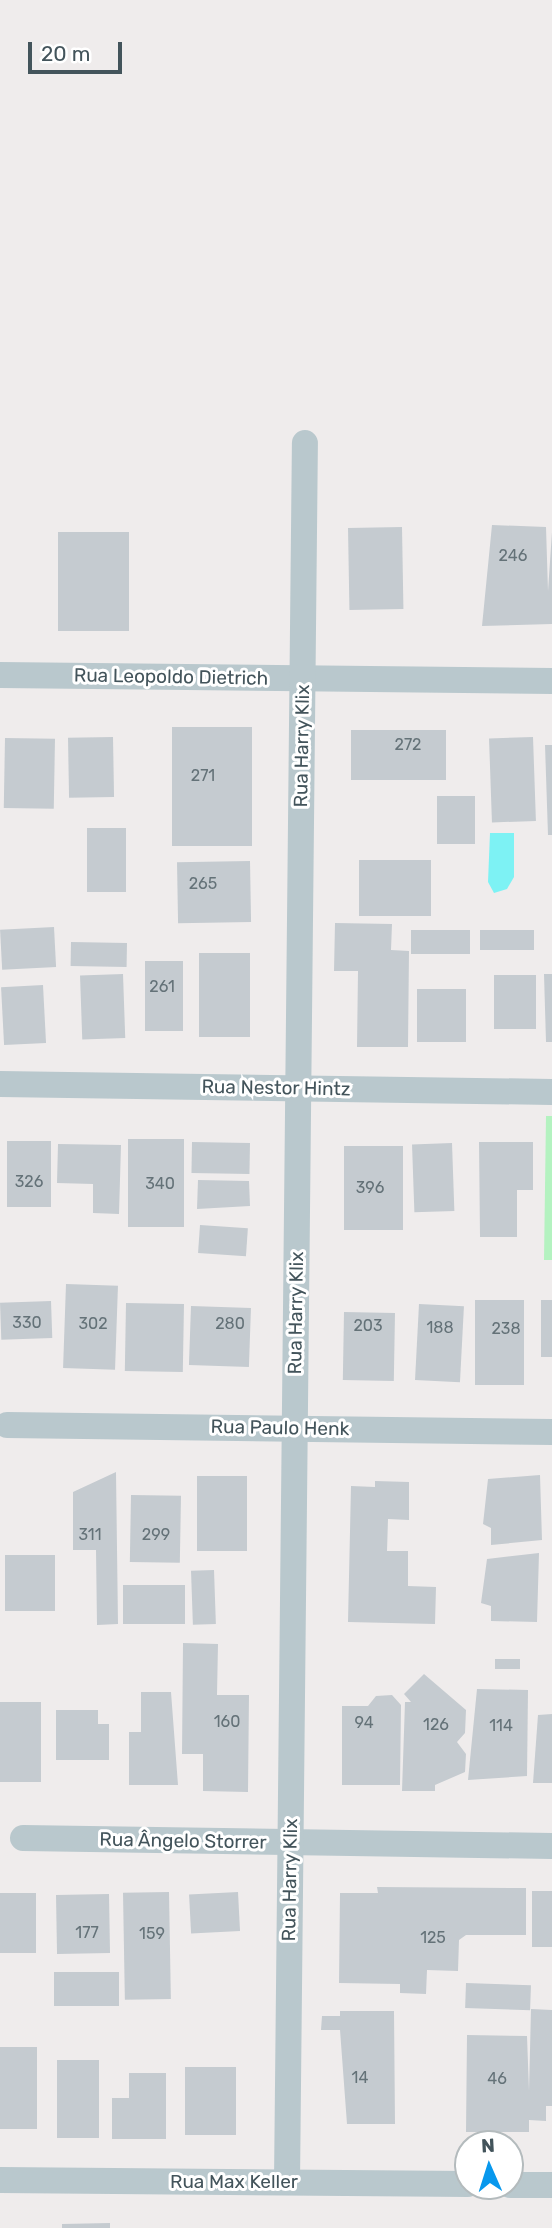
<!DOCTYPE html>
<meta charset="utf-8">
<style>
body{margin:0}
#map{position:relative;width:552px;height:2228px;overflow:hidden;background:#efecec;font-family:Rubik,sans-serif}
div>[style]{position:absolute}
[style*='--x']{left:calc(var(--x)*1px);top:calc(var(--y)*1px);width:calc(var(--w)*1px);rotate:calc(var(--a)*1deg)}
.green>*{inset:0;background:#b4f2c0}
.water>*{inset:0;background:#7df2f4}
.building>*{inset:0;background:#c5cbd0;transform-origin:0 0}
.minor>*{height:26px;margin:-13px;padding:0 13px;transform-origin:13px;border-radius:13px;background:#b9c8cd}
span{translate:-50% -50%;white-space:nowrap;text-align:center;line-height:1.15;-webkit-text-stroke:6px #fff;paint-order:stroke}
.number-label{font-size:16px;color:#647278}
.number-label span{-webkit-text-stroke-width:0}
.street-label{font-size:19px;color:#43545b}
.north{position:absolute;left:454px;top:2130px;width:70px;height:70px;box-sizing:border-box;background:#fff;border:2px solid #b4bbbd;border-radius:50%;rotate:357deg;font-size:19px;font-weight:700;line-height:28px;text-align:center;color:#43545b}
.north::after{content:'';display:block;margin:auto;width:24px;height:32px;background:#0898ed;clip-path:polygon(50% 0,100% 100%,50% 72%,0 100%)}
.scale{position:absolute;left:28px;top:42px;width:94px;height:32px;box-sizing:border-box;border:4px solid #43545b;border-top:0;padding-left:9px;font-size:21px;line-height:24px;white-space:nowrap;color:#43545b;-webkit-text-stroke:5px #fff;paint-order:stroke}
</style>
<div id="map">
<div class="green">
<div style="clip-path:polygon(546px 1116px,552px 1116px,552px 1260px,544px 1260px)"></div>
</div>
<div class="water">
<div style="clip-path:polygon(490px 833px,514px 833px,514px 877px,507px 889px,494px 893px,488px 882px)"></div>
</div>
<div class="building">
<div style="clip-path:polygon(492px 525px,546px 527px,548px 591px,552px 532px,552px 624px,482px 626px)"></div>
<div style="left:402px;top:527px;width:82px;height:54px;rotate:89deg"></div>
<div style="left:58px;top:532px;width:71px;height:99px"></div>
<div style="left:172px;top:727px;width:80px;height:119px"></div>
<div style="left:351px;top:730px;width:95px;height:50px"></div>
<div style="left:113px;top:737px;width:60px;height:45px;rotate:89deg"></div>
<div style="left:533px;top:737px;width:84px;height:44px;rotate:88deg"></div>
<div style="left:5px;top:738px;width:50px;height:70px;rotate:1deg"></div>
<div style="clip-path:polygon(545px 745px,552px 745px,552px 835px,548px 835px)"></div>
<div style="left:437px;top:796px;width:38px;height:48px"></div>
<div style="left:126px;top:828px;width:64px;height:39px;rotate:90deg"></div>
<div style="left:359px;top:860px;width:72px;height:56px"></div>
<div style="left:250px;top:861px;width:61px;height:73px;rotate:89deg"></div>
<div style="clip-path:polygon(335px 923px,392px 924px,391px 950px,409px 951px,408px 1047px,357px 1047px,358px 971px,334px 971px)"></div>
<div style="left:54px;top:927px;width:40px;height:54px;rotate:87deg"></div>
<div style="left:411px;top:930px;width:59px;height:24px"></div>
<div style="left:480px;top:930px;width:54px;height:20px"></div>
<div style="left:71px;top:942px;width:56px;height:24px;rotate:1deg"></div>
<div style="left:199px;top:953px;width:51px;height:84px"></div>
<div style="left:183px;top:961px;width:70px;height:38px;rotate:90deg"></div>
<div style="left:123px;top:974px;width:64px;height:43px;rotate:88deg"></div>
<div style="clip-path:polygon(544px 974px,552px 974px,552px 1042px,546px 1042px)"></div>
<div style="left:494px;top:975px;width:42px;height:54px"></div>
<div style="left:43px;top:985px;width:58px;height:42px;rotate:87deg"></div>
<div style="left:417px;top:989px;width:49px;height:53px"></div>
<div style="left:128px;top:1139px;width:56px;height:88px"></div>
<div style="left:7px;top:1141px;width:44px;height:66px"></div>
<div style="left:192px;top:1142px;width:58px;height:31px;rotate:1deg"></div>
<div style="clip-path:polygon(479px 1142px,533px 1142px,533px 1190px,517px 1190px,517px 1237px,480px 1237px)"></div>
<div style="left:452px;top:1143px;width:68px;height:40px;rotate:88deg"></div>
<div style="clip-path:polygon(58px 1144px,121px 1145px,119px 1214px,93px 1213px,93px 1184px,57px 1183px)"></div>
<div style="left:344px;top:1146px;width:59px;height:84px"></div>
<div style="clip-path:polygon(198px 1180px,249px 1181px,250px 1206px,197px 1209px)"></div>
<div style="left:200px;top:1225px;width:48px;height:28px;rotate:4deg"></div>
<div style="left:66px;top:1284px;width:52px;height:84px;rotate:2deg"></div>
<div style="left:475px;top:1300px;width:49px;height:85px"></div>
<div style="left:541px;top:1300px;width:11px;height:57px"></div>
<div style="left:51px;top:1301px;width:37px;height:51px;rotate:88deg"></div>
<div style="left:126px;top:1303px;width:58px;height:68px;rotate:1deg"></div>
<div style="left:419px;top:1304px;width:45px;height:76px;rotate:3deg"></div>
<div style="left:191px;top:1306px;width:60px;height:59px;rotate:2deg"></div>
<div style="left:344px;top:1312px;width:51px;height:68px;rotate:1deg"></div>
<div style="clip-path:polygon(116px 1472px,118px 1624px,97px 1625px,96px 1550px,73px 1550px,73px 1492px)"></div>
<div style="clip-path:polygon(540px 1475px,542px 1540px,491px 1545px,491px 1528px,483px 1524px,488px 1479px)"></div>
<div style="left:197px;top:1476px;width:50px;height:75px"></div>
<div style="clip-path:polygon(375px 1481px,409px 1482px,409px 1520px,388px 1519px,387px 1551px,408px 1551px,408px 1586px,436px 1587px,435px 1624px,348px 1622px,351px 1486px,375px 1487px)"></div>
<div style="left:131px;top:1495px;width:50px;height:67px;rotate:1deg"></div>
<div style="clip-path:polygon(539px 1553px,537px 1622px,491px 1621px,491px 1606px,481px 1603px,487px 1559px)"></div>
<div style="left:5px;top:1555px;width:50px;height:56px"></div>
<div style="left:214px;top:1570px;width:54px;height:23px;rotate:88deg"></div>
<div style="left:185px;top:1585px;width:39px;height:62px;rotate:90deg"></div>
<div style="clip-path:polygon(183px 1643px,218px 1644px,217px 1695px,249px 1695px,248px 1792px,203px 1791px,203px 1754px,182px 1754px)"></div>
<div style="left:495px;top:1659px;width:25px;height:10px"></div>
<div style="clip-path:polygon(424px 1674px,466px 1710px,465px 1733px,457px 1742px,466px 1754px,465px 1772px,435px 1785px,435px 1791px,402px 1791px,405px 1702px,411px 1702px,404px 1694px)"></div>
<div style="clip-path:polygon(477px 1689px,528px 1690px,527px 1776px,468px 1780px)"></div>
<div style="clip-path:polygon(141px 1692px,171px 1692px,178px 1785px,129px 1785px,129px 1732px,141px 1732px)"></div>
<div style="clip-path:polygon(392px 1695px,401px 1705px,400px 1785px,342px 1785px,342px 1706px,368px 1706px,376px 1696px)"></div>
<div style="left:0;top:1702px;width:41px;height:80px"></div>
<div style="clip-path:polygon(56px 1710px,98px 1710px,98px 1724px,109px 1724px,109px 1760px,56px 1760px)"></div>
<div style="clip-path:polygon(552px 1714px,552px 1783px,533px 1783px,538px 1715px)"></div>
<div style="clip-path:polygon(377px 1887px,526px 1888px,526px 1935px,466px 1935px,459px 1940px,458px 1971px,427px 1970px,426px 1994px,400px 1993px,400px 1984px,339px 1983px,340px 1893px,378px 1893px)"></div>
<div style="left:532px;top:1891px;width:20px;height:56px"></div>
<div style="left:169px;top:1892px;width:107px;height:46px;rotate:89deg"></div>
<div style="left:238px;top:1892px;width:39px;height:49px;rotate:87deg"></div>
<div style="left:0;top:1893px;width:36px;height:60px"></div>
<div style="left:109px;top:1894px;width:59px;height:53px;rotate:89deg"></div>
<div style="left:119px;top:1972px;width:34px;height:65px;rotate:90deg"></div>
<div style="left:466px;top:1983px;width:65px;height:25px;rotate:2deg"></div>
<div style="clip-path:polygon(531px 2009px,552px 2010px,552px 2106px,546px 2106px,546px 2121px,529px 2120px,529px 2132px,466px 2132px,467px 2035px,527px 2036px,529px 2091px)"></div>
<div style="clip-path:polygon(340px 2011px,394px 2011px,395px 2124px,347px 2124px,340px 2030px,321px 2030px,322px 2016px,340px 2016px)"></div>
<div style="left:0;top:2047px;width:37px;height:82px"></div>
<div style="left:57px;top:2060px;width:42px;height:78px"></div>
<div style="left:185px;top:2067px;width:51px;height:68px"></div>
<div style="clip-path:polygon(129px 2073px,166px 2073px,166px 2139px,112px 2139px,112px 2098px,129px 2098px)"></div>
<div style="clip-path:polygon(110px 2223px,110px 2228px,62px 2228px,62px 2224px)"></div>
</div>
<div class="minor">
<div style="--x:0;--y:675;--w:552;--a:0.62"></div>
<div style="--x:0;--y:1084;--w:552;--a:0.83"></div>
<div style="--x:7;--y:1425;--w:545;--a:0.74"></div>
<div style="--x:23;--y:1838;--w:529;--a:0.87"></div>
<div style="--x:0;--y:2180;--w:468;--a:0.5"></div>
<div style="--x:287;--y:2182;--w:1739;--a:-89.41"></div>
<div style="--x:510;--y:2185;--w:42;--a:0"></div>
</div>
<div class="number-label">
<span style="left:513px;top:556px">246</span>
<span style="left:408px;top:745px">272</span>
<span style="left:203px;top:776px">271</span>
<span style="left:203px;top:884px">265</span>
<span style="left:162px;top:987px">261</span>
<span style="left:29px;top:1182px">326</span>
<span style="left:160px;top:1184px">340</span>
<span style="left:370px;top:1188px">396</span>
<span style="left:27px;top:1323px">330</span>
<span style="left:93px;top:1324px">302</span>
<span style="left:230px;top:1324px">280</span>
<span style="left:368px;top:1326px">203</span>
<span style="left:440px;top:1328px">188</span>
<span style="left:506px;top:1329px">238</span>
<span style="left:90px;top:1535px">311</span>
<span style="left:156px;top:1535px">299</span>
<span style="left:227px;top:1722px">160</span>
<span style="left:364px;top:1723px">94</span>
<span style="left:436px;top:1725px">126</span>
<span style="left:501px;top:1726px">114</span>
<span style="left:87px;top:1933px">177</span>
<span style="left:152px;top:1934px">159</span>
<span style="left:433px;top:1938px">125</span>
<span style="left:360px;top:2078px">14</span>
<span style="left:497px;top:2079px">46</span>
</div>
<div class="street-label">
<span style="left:171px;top:677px;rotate:1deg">Rua Leopoldo Dietrich</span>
<span style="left:302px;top:746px;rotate:-89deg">Rua Harry Klix</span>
<span style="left:276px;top:1088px;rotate:1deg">Rua Nestor Hintz</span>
<span style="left:296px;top:1313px;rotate:-89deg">Rua Harry Klix</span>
<span style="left:280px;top:1428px;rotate:1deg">Rua Paulo Henk</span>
<span style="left:183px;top:1841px;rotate:1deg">Rua Ângelo Storrer</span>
<span style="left:290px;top:1880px;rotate:-89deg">Rua Harry Klix</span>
<span style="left:234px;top:2182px">Rua Max Keller</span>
</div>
<div class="north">N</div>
<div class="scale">20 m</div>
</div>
